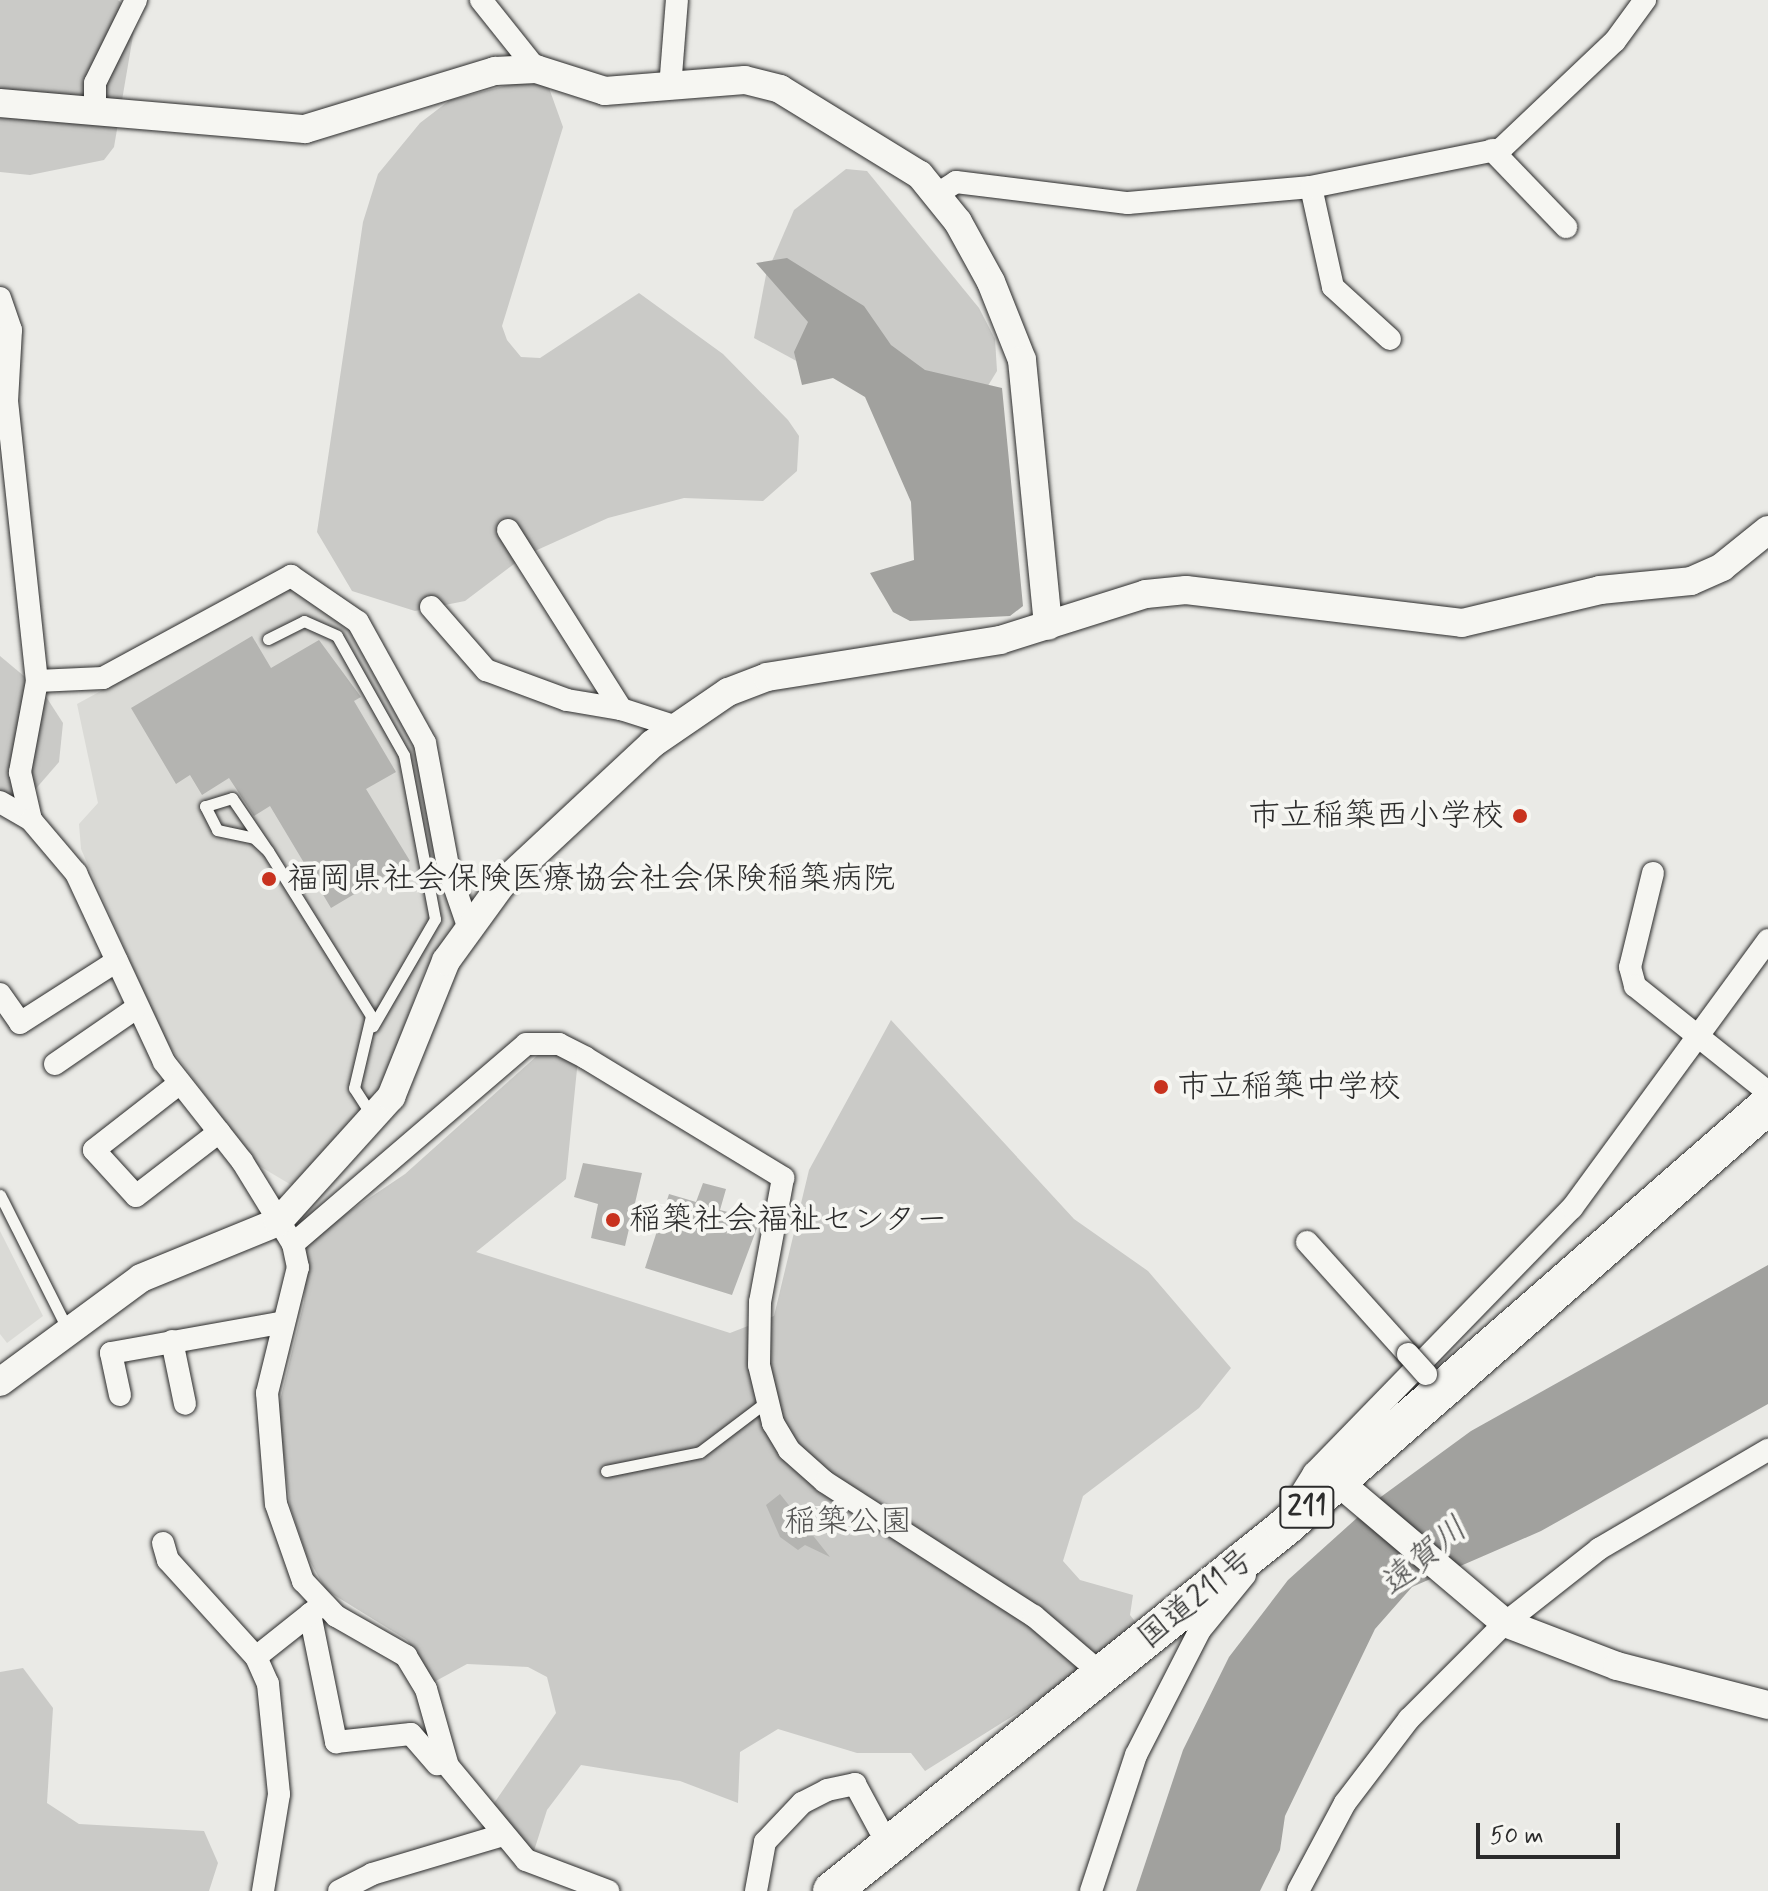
<!DOCTYPE html>
<meta charset="utf-8">
<style>
body{margin:0}
#map{position:relative;width:1768px;height:1891px;overflow:hidden;background:#eaeae6;font-family:Mynerve,"Klee One",sans-serif}
div>[style]{position:absolute}
[style*='--x']{left:calc(var(--x)*1px);top:calc(var(--y)*1px);width:calc(var(--w)*1px);rotate:calc(var(--a)*1deg)}
.built>*{inset:0;background:#dadad6}
.green>*{inset:0;background:#cacac7}
.water>*{inset:0;background:#a1a19e}
.building>*{inset:0;background:#b4b4b1}
.roads{filter:drop-shadow(0 0 2px #2b2b2b) drop-shadow(0 0 2px #2b2b2b)}
.service>*{height:11px;margin:-5.5px;padding:0 5.5px;transform-origin:5.5px;border-radius:5.5px;background:#f6f6f2}
.minor>*{height:22px;margin:-11px;padding:0 11px;transform-origin:11px;border-radius:11px;background:#f6f6f2}
.tertiary>*{height:28px;margin:-14px;padding:0 14px;transform-origin:14px;border-radius:14px;background:#f6f6f2}
.trunk>*{height:38px;margin:-19px;padding:0 19px;transform-origin:19px;border-radius:19px;background:#f6f6f2}
.bridges{filter:drop-shadow(0 0 2px #2b2b2b) drop-shadow(0 0 2px #2b2b2b)}
.minor-bridge>*{height:22px;margin:-11px;padding:0 11px;transform-origin:11px;border-radius:11px;background:#f6f6f2}
.dots>*{width:22px;height:22px;translate:-50% -50%;box-sizing:border-box;border:4px solid #f6f6f2;border-radius:50%}
span{translate:-50% -50%;white-space:nowrap;text-align:center;line-height:1.15;-webkit-text-stroke:8px #f6f6f2;paint-order:stroke}
.shield-label span{padding:2px 6px;background:#f6f6f2;border:2px solid;border-radius:6px;-webkit-text-stroke-width:0}
.shield-label{font-size:30px;color:#2b2b2b;font-weight:700}
.poi-label{font-size:32px;color:#2b2b2b}
.right{translate:-100% -50%;text-align:right}
.left{translate:0 -50%;text-align:left}
.park-label{font-size:32px;color:#535352}
.street-label{font-size:32px;color:#2b2b2b}
.water-label{font-size:34px;color:#545453;font-style:italic}
.scale{position:absolute;left:1476px;top:1823px;width:144px;height:36px;box-sizing:border-box;border:4px solid #2b2b2b;border-top:0;padding-left:10px;font-size:24px;line-height:28px;white-space:nowrap;color:#2b2b2b;-webkit-text-stroke:6px #f6f6f2;paint-order:stroke}
</style>
<div id="map">
<div class="built">
<div style="clip-path:polygon(290px 588px,354px 628px,421px 748px,455px 924px,424px 972px,382px 1086px,293px 1186px,256px 1164px,165px 1040px,81px 849px,79px 824px,98px 803px,77px 704px)"></div>
<div style="clip-path:polygon(0 1231px,43px 1316px,7px 1343px,0 1334px)"></div>
</div>
<div class="green">
<div style="clip-path:polygon(0 0,118px 0,125px 6px,135px 24px,114px 147px,104px 160px,30px 175px,0 172px)"></div>
<div style="clip-path:polygon(528px 80px,549px 88px,563px 127px,502px 326px,507px 340px,521px 357px,540px 358px,639px 293px,723px 354px,788px 420px,799px 436px,797px 471px,763px 501px,684px 498px,608px 518px,526px 555px,465px 601px,415px 611px,352px 591px,317px 532px,363px 222px,378px 174px,420px 123px,450px 100px)"></div>
<div style="clip-path:polygon(846px 169px,867px 171px,979px 308px,995px 339px,997px 371px,978px 402px,802px 364px,754px 338px,766px 275px,794px 210px)"></div>
<div style="clip-path:polygon(0 656px,43px 692px,63px 723px,59px 762px,33px 792px,0 806px)"></div>
<div style="clip-path:polygon(891px 1020px,1074px 1219px,1148px 1271px,1231px 1368px,1199px 1408px,1083px 1496px,1063px 1561px,1080px 1580px,1133px 1595px,1130px 1615px,1137px 1624px,1094px 1665px,925px 1771px,911px 1753px,857px 1753px,778px 1729px,740px 1752px,738px 1803px,680px 1781px,581px 1765px,547px 1810px,533px 1854px,490px 1809px,556px 1713px,547px 1677px,528px 1667px,467px 1664px,434px 1682px,407px 1640px,326px 1590px,307px 1556px,290px 1506px,278px 1409px,304px 1302px,307px 1240px,405px 1174px,538px 1055px,555px 1049px,578px 1059px,566px 1179px,476px 1252px,730px 1333px,774px 1316px,809px 1170px)"></div>
<div style="clip-path:polygon(23px 1668px,53px 1708px,47px 1803px,79px 1824px,204px 1831px,218px 1863px,209px 1891px,0 1891px,0 1672px)"></div>
</div>
<div class="water">
<div style="clip-path:polygon(787px 258px,864px 306px,891px 345px,925px 370px,1002px 388px,1023px 606px,1010px 616px,910px 621px,893px 612px,870px 573px,914px 560px,911px 502px,865px 397px,833px 378px,802px 385px,794px 352px,808px 322px,756px 263px)"></div>
<div style="clip-path:polygon(1768px 1265px,1768px 1404px,1541px 1531px,1412px 1587px,1375px 1629px,1285px 1816px,1280px 1850px,1260px 1891px,1136px 1891px,1183px 1750px,1229px 1657px,1288px 1580px,1378px 1499px,1471px 1431px)"></div>
</div>
<div class="building">
<div style="clip-path:polygon(252px 636px,271px 668px,319px 640px,361px 697px,354px 701px,396px 772px,366px 789px,410px 861px,331px 908px,270px 806px,254px 816px,229px 778px,202px 795px,190px 775px,176px 784px,131px 708px)"></div>
<div style="clip-path:polygon(583px 1163px,642px 1173px,625px 1246px,591px 1238px,598px 1204px,574px 1197px)"></div>
<div style="clip-path:polygon(703px 1183px,726px 1189px,720px 1210px,760px 1220px,732px 1295px,645px 1268px,669px 1194px,696px 1202px)"></div>
<div style="clip-path:polygon(780px 1494px,830px 1557px,805px 1545px,798px 1550px,780px 1537px,766px 1505px)"></div>
</div>
<div class="roads">
<div class="service">
<div style="--x:268;--y:639;--w:40;--a:-26.6"></div>
<div style="--x:304;--y:621;--w:36;--a:24"></div>
<div style="--x:337;--y:636;--w:137;--a:60.6"></div>
<div style="--x:404;--y:755;--w:167;--a:79.3"></div>
<div style="--x:435;--y:919;--w:124;--a:120.1"></div>
<div style="--x:268;--y:851;--w:64;--a:-124.2"></div>
<div style="--x:232;--y:798;--w:28;--a:163"></div>
<div style="--x:205;--y:806;--w:27;--a:63"></div>
<div style="--x:217;--y:830;--w:38;--a:12"></div>
<div style="--x:254;--y:838;--w:19;--a:43"></div>
<div style="--x:268;--y:851;--w:195;--a:58"></div>
<div style="--x:371;--y:1016;--w:74;--a:103.3"></div>
<div style="--x:354;--y:1088;--w:33;--a:57"></div>
<div style="--x:0;--y:1195;--w:149;--a:63.3"></div>
<div style="--x:606;--y:1471;--w:96;--a:-11.4"></div>
<div style="--x:700;--y:1452;--w:83;--a:-37.1"></div>
</div>
<div class="minor">
<div style="--x:481;--y:0;--w:88;--a:51.4"></div>
<div style="--x:670;--y:88;--w:88;--a:-85.5"></div>
<div style="--x:95;--y:113;--w:30;--a:-90"></div>
<div style="--x:95;--y:83;--w:93;--a:-63.7"></div>
<div style="--x:1492;--y:150;--w:107;--a:46.1"></div>
<div style="--x:1311;--y:187;--w:102;--a:77.6"></div>
<div style="--x:1333;--y:287;--w:77;--a:42.4"></div>
<div style="--x:939;--y:193;--w:20;--a:-33"></div>
<div style="--x:956;--y:182;--w:173;--a:7"></div>
<div style="--x:1128;--y:203;--w:184;--a:-5"></div>
<div style="--x:1311;--y:187;--w:194;--a:-11.3"></div>
<div style="--x:1501;--y:149;--w:157;--a:-43.5"></div>
<div style="--x:1615;--y:41;--w:51;--a:-53.8"></div>
<div style="--x:0;--y:298;--w:34;--a:71"></div>
<div style="--x:11;--y:330;--w:71;--a:93.2"></div>
<div style="--x:7;--y:401;--w:282;--a:83.9"></div>
<div style="--x:37;--y:681;--w:93;--a:100.6"></div>
<div style="--x:20;--y:772;--w:49;--a:77.1"></div>
<div style="--x:508;--y:530;--w:212;--a:57.7"></div>
<div style="--x:621;--y:709;--w:56;--a:17.8"></div>
<div style="--x:431;--y:607;--w:84;--a:48.9"></div>
<div style="--x:486;--y:670;--w:86;--a:20.3"></div>
<div style="--x:567;--y:700;--w:55;--a:9.5"></div>
<div style="--x:37;--y:681;--w:66;--a:-2.6"></div>
<div style="--x:103;--y:678;--w:214;--a:-28.5"></div>
<div style="--x:291;--y:576;--w:81;--a:34.5"></div>
<div style="--x:358;--y:622;--w:138;--a:61"></div>
<div style="--x:425;--y:743;--w:130;--a:79.4"></div>
<div style="--x:449;--y:871;--w:58;--a:70.9"></div>
<div style="--x:0;--y:802;--w:36;--a:30"></div>
<div style="--x:31;--y:820;--w:70;--a:49.7"></div>
<div style="--x:76;--y:873;--w:208;--a:65"></div>
<div style="--x:164;--y:1062;--w:126;--a:51.8"></div>
<div style="--x:242;--y:1161;--w:97;--a:58.4"></div>
<div style="--x:293;--y:1244;--w:24;--a:78"></div>
<div style="--x:298;--y:1267;--w:130;--a:103.8"></div>
<div style="--x:267;--y:1393;--w:111;--a:85.4"></div>
<div style="--x:276;--y:1504;--w:82;--a:70.7"></div>
<div style="--x:303;--y:1581;--w:48;--a:46.7"></div>
<div style="--x:336;--y:1616;--w:81;--a:29.7"></div>
<div style="--x:406;--y:1656;--w:39;--a:59"></div>
<div style="--x:426;--y:1689;--w:80;--a:74.1"></div>
<div style="--x:448;--y:1766;--w:122;--a:50.3"></div>
<div style="--x:526;--y:1860;--w:88;--a:20.7"></div>
<div style="--x:1653;--y:873;--w:97;--a:103.7"></div>
<div style="--x:1630;--y:967;--w:20;--a:75"></div>
<div style="--x:1635;--y:986;--w:170;--a:38.6"></div>
<div style="--x:0;--y:994;--w:35;--a:55"></div>
<div style="--x:20;--y:1023;--w:115;--a:-32.6"></div>
<div style="--x:55;--y:1064;--w:97;--a:-34.5"></div>
<div style="--x:180;--y:1083;--w:109;--a:142.1"></div>
<div style="--x:94;--y:1150;--w:62;--a:47.6"></div>
<div style="--x:136;--y:1196;--w:105;--a:-37.6"></div>
<div style="--x:1307;--y:1242;--w:151;--a:48"></div>
<div style="--x:293;--y:1244;--w:307;--a:-40.6"></div>
<div style="--x:526;--y:1044;--w:33;--a:0"></div>
<div style="--x:559;--y:1044;--w:30;--a:27"></div>
<div style="--x:586;--y:1058;--w:231;--a:31.3"></div>
<div style="--x:783;--y:1178;--w:126;--a:100.5"></div>
<div style="--x:760;--y:1302;--w:63;--a:90.9"></div>
<div style="--x:759;--y:1365;--w:60;--a:76.4"></div>
<div style="--x:773;--y:1423;--w:31;--a:59"></div>
<div style="--x:789;--y:1450;--w:48;--a:41.6"></div>
<div style="--x:825;--y:1482;--w:248;--a:32.7"></div>
<div style="--x:1034;--y:1616;--w:91;--a:40.5"></div>
<div style="--x:172;--y:1341;--w:64;--a:78.3"></div>
<div style="--x:120;--y:1395;--w:43;--a:-102.1"></div>
<div style="--x:111;--y:1353;--w:172;--a:-10.1"></div>
<div style="--x:1294;--y:1505;--w:38;--a:-58"></div>
<div style="--x:1314;--y:1473;--w:370;--a:-45.8"></div>
<div style="--x:1572;--y:1208;--w:332;--a:-53.8"></div>
<div style="--x:163;--y:1543;--w:18;--a:74"></div>
<div style="--x:168;--y:1560;--w:131;--a:47.8"></div>
<div style="--x:318;--y:1608;--w:10;--a:143"></div>
<div style="--x:310;--y:1614;--w:131;--a:78.5"></div>
<div style="--x:336;--y:1742;--w:75;--a:-6.1"></div>
<div style="--x:411;--y:1734;--w:40;--a:49"></div>
<div style="--x:263;--y:1891;--w:98;--a:-80.6"></div>
<div style="--x:279;--y:1794;--w:111;--a:-95.7"></div>
<div style="--x:268;--y:1684;--w:30;--a:-114"></div>
<div style="--x:256;--y:1657;--w:69;--a:-38.5"></div>
<div style="--x:339;--y:1891;--w:37;--a:-27"></div>
<div style="--x:372;--y:1874;--w:137;--a:-16.6"></div>
<div style="--x:756;--y:1891;--w:50;--a:-79.6"></div>
<div style="--x:765;--y:1842;--w:54;--a:-46.5"></div>
<div style="--x:802;--y:1803;--w:28;--a:-27"></div>
<div style="--x:827;--y:1790;--w:29;--a:-12"></div>
<div style="--x:855;--y:1784;--w:69;--a:61.6"></div>
<div style="--x:1091;--y:1891;--w:143;--a:-71.7"></div>
<div style="--x:1136;--y:1755;--w:140;--a:-62.9"></div>
<div style="--x:1200;--y:1630;--w:71;--a:-50.7"></div>
<div style="--x:1298;--y:1891;--w:100;--a:-61.9"></div>
<div style="--x:1345;--y:1803;--w:106;--a:-52.7"></div>
<div style="--x:1409;--y:1719;--w:136;--a:-45"></div>
<div style="--x:1505;--y:1623;--w:120;--a:-38.2"></div>
<div style="--x:1599;--y:1549;--w:196;--a:-30.4"></div>
</div>
<div class="tertiary">
<div style="--x:0;--y:103;--w:306;--a:4.9"></div>
<div style="--x:305;--y:129;--w:199;--a:-17"></div>
<div style="--x:495;--y:71;--w:41;--a:-2.8"></div>
<div style="--x:536;--y:69;--w:72;--a:17.7"></div>
<div style="--x:605;--y:91;--w:140;--a:-4.5"></div>
<div style="--x:745;--y:80;--w:36;--a:14"></div>
<div style="--x:780;--y:89;--w:164;--a:31.6"></div>
<div style="--x:920;--y:175;--w:60;--a:51"></div>
<div style="--x:958;--y:222;--w:68;--a:61.2"></div>
<div style="--x:991;--y:282;--w:84;--a:68.3"></div>
<div style="--x:1022;--y:360;--w:267;--a:84.4"></div>
<div style="--x:0;--y:1382;--w:175;--a:-36.4"></div>
<div style="--x:141;--y:1278;--w:148;--a:-22.2"></div>
<div style="--x:278;--y:1222;--w:169;--a:-47.9"></div>
<div style="--x:391;--y:1097;--w:147;--a:-68"></div>
<div style="--x:446;--y:961;--w:95;--a:-54"></div>
<div style="--x:502;--y:884;--w:205;--a:-43"></div>
<div style="--x:652;--y:744;--w:92;--a:-34.4"></div>
<div style="--x:728;--y:692;--w:42;--a:-21"></div>
<div style="--x:767;--y:677;--w:236;--a:-9"></div>
<div style="--x:1000;--y:640;--w:153;--a:-17.5"></div>
<div style="--x:1146;--y:594;--w:40;--a:-5.7"></div>
<div style="--x:1186;--y:590;--w:278;--a:6.8"></div>
<div style="--x:1462;--y:623;--w:142;--a:-13.4"></div>
<div style="--x:1600;--y:590;--w:91;--a:-5.6"></div>
<div style="--x:1691;--y:581;--w:34;--a:-24"></div>
<div style="--x:1722;--y:567;--w:59;--a:-38.8"></div>
<div style="--x:1337;--y:1481;--w:220;--a:40.2"></div>
<div style="--x:1505;--y:1623;--w:120;--a:21"></div>
<div style="--x:1617;--y:1666;--w:156;--a:14.5"></div>
</div>
<div class="trunk">
<div style="--x:832;--y:1891;--w:581;--a:-38.78"></div>
<div style="--x:1285;--y:1527;--w:641;--a:-41.14"></div>
</div>
</div>
<div class="bridges">
<div class="minor-bridge">
<div style="--x:1408;--y:1354;--w:27;--a:48"></div>
</div>
</div>
<div class="dots">
<div style="left:1520px;top:816px;background:#c8321e"></div>
<div style="left:269px;top:879px;background:#c8321e"></div>
<div style="left:1161px;top:1087px;background:#c8321e"></div>
<div style="left:613px;top:1220px;background:#c8321e"></div>
</div>
<div class="shield-label">
<span style="left:1307px;top:1507px">211</span>
</div>
<div class="poi-label">
<span class="right" style="left:1504px;top:816px">市立稲築西小学校</span>
<span class="left" style="left:287px;top:879px">福岡県社会保険医療協会社会保険稲築病院</span>
<span class="left" style="left:1177px;top:1087px">市立稲築中学校</span>
<span class="left" style="left:629px;top:1220px">稲築社会福祉センター</span>
</div>
<div class="park-label">
<span style="left:848px;top:1522px">稲築公園</span>
</div>
<div class="street-label">
<span style="left:1196px;top:1599px;rotate:-39deg">国道211号</span>
</div>
<div class="water-label">
<span style="left:1424px;top:1557px;rotate:-40deg">遠賀川</span>
</div>
<div class="scale">50 m</div>
</div>
